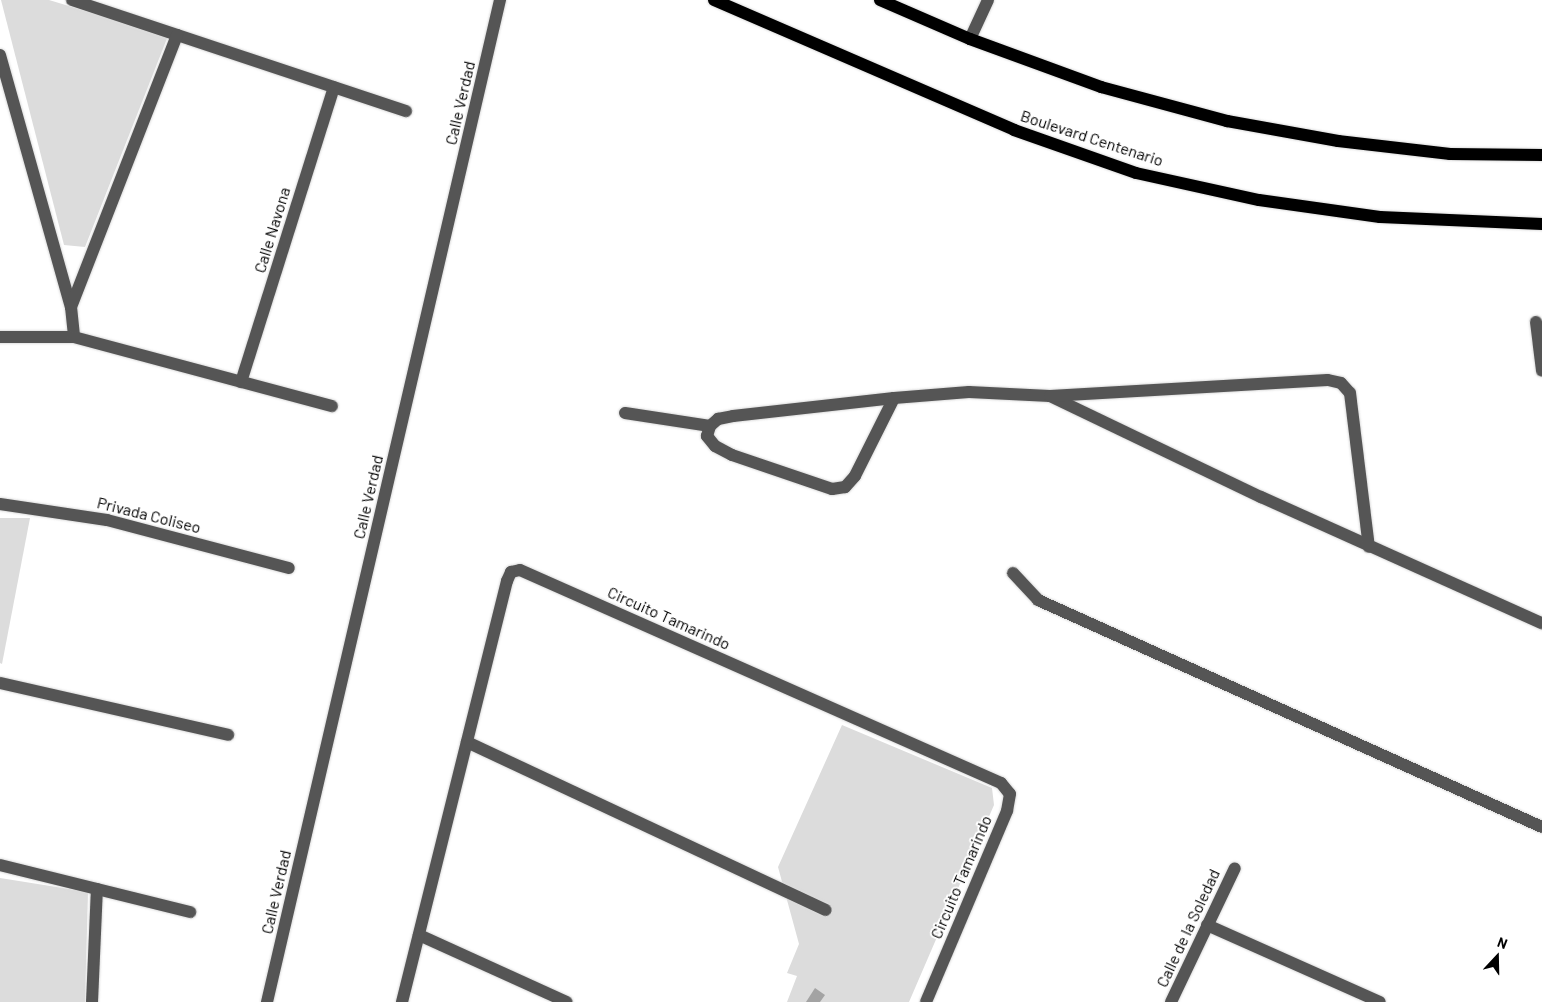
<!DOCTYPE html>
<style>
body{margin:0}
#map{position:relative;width:1542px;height:1002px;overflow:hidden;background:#fff;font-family:Barlow,sans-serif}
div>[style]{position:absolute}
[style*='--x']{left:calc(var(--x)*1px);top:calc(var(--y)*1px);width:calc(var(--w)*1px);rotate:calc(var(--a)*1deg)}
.green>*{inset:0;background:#dcdcdc}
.water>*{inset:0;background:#a3a3a3}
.roads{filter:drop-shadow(0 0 1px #dbdbdb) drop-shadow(0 0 1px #dbdbdb)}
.minor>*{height:12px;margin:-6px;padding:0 6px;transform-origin:6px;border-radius:6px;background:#555}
.major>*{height:12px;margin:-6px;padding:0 6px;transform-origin:6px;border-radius:6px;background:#000}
span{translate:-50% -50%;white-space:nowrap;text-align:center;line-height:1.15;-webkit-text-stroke:4px #fff;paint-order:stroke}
.street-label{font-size:16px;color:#000}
.north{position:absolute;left:1472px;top:932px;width:50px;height:50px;-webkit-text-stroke:4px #fff;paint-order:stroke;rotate:21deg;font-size:14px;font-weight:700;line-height:20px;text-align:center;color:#000}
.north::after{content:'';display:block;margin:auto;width:18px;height:22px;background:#000;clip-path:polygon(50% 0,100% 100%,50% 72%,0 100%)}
</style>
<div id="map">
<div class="green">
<div style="clip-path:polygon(1px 0,49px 0,168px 36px,85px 247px,64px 245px)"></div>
<div style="clip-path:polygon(0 518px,30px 518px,2px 664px,0 663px)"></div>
<div style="clip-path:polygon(842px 725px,992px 788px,994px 805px,909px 1002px,787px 1002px,797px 976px,787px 973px,799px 944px,778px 867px)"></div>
<div style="clip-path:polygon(0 878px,88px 892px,85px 1002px,0 1002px)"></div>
</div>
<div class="water">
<div style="clip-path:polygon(815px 988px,825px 995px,820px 1002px,806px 1002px)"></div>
</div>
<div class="roads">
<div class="minor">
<div style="--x:72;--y:0;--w:352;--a:18.4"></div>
<div style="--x:970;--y:39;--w:43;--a:-65.2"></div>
<div style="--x:0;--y:55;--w:262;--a:74.3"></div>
<div style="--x:71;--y:307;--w:30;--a:84"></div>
<div style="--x:71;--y:307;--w:292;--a:-68.7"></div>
<div style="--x:1536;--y:322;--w:49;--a:83"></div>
<div style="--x:0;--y:337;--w:74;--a:0"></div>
<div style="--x:74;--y:337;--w:267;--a:15"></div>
<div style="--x:241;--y:382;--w:309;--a:-72.5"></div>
<div style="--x:1052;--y:397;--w:232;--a:25.6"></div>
<div style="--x:1261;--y:497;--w:308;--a:24.2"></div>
<div style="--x:894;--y:398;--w:87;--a:116.6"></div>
<div style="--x:855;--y:476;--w:15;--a:132"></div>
<div style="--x:845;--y:487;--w:13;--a:171"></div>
<div style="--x:832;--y:489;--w:106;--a:-161.2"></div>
<div style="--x:732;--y:455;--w:19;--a:-152"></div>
<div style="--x:715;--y:446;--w:13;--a:-129"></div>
<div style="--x:707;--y:436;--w:10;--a:-73"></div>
<div style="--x:710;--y:426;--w:11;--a:-41"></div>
<div style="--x:718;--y:419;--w:15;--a:-11"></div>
<div style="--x:733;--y:416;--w:162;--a:-6.4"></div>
<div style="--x:894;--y:398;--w:75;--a:-4.6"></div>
<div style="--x:969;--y:392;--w:81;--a:2.8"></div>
<div style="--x:1050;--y:396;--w:278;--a:-3.3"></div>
<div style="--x:1328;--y:380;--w:13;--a:13"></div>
<div style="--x:1341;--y:383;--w:13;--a:48"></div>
<div style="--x:1350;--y:393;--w:155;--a:83"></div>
<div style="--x:625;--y:413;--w:86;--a:8.7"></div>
<div style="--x:0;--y:504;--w:108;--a:8.5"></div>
<div style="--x:107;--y:520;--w:188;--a:14.8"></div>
<div style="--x:1013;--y:573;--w:37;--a:47"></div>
<div style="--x:1038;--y:600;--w:553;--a:24.25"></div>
<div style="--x:0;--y:683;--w:234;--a:12.8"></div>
<div style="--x:467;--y:742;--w:396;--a:25.1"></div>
<div style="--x:0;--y:865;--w:196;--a:13.9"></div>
<div style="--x:1207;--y:925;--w:189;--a:24"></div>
<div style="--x:419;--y:935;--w:162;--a:24.4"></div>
<div style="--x:92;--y:1002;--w:113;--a:-87.5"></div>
<div style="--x:267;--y:1002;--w:1029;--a:-76.91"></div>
<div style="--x:402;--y:1002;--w:434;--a:-76"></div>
<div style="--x:507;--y:581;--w:10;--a:-66"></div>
<div style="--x:511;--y:572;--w:9;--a:-13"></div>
<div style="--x:520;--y:570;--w:526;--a:23.89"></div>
<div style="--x:1001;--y:783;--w:14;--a:51"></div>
<div style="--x:1010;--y:794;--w:17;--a:100"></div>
<div style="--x:1007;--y:811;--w:207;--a:113"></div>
<div style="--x:1171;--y:1002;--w:148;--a:-64.5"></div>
</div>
<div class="major">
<div style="--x:714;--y:0;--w:327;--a:23.4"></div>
<div style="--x:1014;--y:130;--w:129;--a:19.4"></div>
<div style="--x:1136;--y:173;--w:126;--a:12.4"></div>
<div style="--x:1259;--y:200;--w:122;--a:8"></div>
<div style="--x:1380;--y:217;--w:162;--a:2.5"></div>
<div style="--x:880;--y:0;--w:98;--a:23.4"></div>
<div style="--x:970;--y:39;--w:140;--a:20.1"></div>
<div style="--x:1101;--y:87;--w:131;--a:15.1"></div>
<div style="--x:1227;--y:121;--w:113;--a:10.2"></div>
<div style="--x:1338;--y:141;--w:113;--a:6.6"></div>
<div style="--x:1450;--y:154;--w:92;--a:0.6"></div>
</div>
</div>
<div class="street-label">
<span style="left:460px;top:103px;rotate:-77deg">Calle Verdad</span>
<span style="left:1092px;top:138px;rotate:18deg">Boulevard Centenario</span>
<span style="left:272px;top:230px;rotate:-73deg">Calle Navona</span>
<span style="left:368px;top:497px;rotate:-77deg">Calle Verdad</span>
<span style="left:149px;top:515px;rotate:14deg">Privada Coliseo</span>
<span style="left:669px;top:618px;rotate:24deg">Circuito Tamarindo</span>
<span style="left:961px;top:877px;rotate:-67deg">Circuito Tamarindo</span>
<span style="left:276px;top:892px;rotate:-77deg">Calle Verdad</span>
<span style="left:1188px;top:928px;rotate:-65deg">Calle de la Soledad</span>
</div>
<div class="north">N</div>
</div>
